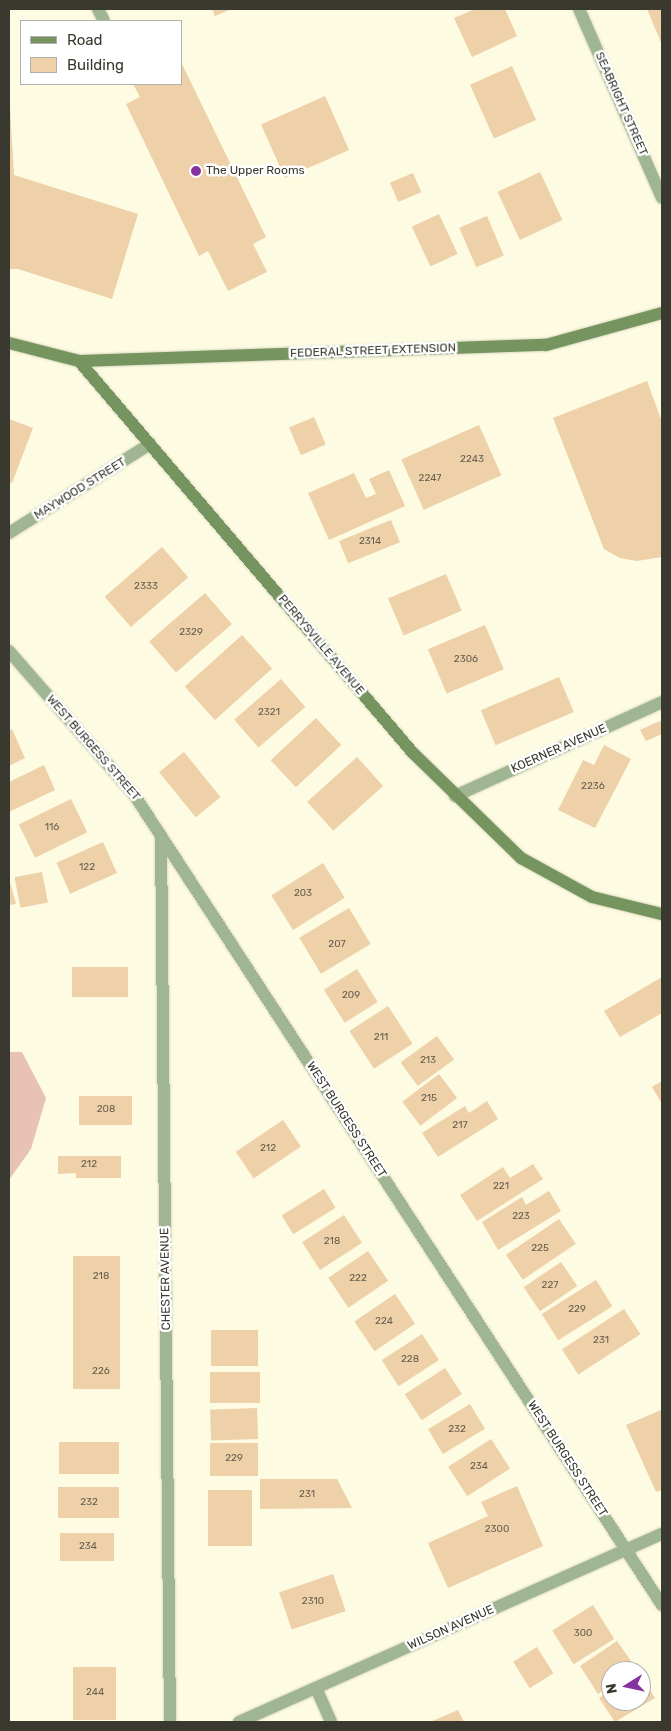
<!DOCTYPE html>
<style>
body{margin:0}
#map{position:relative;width:671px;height:1731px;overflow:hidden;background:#fdfbe1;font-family:Rubik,sans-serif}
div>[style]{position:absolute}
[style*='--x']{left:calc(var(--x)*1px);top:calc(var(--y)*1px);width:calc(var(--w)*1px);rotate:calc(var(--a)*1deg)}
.green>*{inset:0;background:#e8c2b2}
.building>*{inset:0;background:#eed0a9;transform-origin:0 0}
.roads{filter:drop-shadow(0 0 1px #dad8c1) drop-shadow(0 0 1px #dad8c1)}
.lane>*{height:12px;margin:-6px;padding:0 6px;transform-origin:6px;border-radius:6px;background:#a0b692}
.street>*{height:12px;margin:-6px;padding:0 6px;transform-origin:6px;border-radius:6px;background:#a0b692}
.secondary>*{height:12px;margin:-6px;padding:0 6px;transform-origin:6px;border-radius:6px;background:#769460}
.dots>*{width:14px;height:14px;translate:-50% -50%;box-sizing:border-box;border:2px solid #fff;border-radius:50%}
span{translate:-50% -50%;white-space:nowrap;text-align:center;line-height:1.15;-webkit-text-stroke:5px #fff;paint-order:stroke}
.number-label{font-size:10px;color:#665f4e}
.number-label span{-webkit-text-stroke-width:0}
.street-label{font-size:12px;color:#39392f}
.poi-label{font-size:12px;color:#39392f}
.left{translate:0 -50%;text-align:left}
.frame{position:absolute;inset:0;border:10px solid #39392f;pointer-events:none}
.legend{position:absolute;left:20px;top:20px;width:162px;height:65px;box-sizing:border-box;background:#fff;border:1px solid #b0b0ac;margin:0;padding:6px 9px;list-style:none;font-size:15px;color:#39392f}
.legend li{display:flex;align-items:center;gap:10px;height:25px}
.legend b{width:25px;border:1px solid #b0b0ac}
.north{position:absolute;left:601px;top:1661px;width:50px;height:50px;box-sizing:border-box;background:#fff;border:1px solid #b0b0ac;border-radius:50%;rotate:260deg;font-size:14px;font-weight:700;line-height:20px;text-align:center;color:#39392f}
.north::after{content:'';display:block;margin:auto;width:18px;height:22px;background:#8633a1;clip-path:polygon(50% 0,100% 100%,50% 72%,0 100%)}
</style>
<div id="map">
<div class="green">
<div style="clip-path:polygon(9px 1052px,22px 1052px,46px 1098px,31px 1149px,9px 1180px)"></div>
</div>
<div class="building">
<div style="clip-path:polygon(212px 9px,231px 9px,215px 16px)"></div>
<div style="clip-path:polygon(475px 9px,505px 9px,517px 36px,472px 57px,454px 18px)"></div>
<div style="clip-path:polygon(647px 9px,662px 9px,662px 45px)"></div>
<div style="clip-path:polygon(181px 62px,266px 237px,253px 244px,267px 272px,228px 291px,208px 251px,199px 256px,126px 104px,140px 97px,133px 84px,181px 84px)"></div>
<div style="left:512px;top:66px;width:59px;height:46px;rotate:66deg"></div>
<div style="clip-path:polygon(9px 91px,14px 175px,138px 214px,112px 299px,18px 269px,9px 269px)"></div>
<div style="left:325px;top:96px;width:59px;height:70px;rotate:66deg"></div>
<div style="left:540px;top:172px;width:53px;height:47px;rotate:65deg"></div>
<div style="left:413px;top:173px;width:21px;height:25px;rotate:67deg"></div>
<div style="left:439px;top:214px;width:44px;height:30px;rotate:65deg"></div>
<div style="left:487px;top:216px;width:43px;height:30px;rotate:67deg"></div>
<div style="clip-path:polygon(647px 381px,662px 422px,662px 557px,637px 561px,620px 558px,604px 549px,553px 418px)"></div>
<div style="left:314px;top:417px;width:30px;height:27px;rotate:67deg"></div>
<div style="clip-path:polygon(9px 419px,33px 428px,12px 483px,9px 482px)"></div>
<div style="left:479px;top:425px;width:55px;height:85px;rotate:66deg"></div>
<div style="clip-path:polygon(389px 470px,405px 506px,329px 540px,308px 493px,354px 473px,366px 498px,376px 494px,369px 479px)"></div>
<div style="left:391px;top:520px;width:24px;height:56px;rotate:68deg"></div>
<div style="left:162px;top:547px;width:40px;height:76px;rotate:49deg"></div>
<div style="left:446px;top:574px;width:40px;height:63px;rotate:67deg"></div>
<div style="left:205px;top:593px;width:41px;height:74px;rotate:49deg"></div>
<div style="left:485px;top:625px;width:48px;height:62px;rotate:67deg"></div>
<div style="left:242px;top:635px;width:45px;height:77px;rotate:48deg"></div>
<div style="left:559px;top:677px;width:38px;height:85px;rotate:67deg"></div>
<div style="left:281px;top:679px;width:37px;height:62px;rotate:49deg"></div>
<div style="left:316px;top:718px;width:37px;height:62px;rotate:47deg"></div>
<div style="clip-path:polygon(662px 720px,662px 734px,646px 741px,640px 730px)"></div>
<div style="clip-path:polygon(12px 729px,25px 758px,9px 766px,9px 731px)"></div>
<div style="clip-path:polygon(604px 745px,631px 759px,595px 828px,558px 810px,583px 760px,594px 765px)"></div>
<div style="left:184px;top:752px;width:58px;height:32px;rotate:51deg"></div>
<div style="left:357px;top:757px;width:39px;height:67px;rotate:48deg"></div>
<div style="clip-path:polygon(44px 765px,55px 790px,9px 812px,9px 782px)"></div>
<div style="left:71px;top:799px;width:37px;height:58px;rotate:64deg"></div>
<div style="left:103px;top:842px;width:34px;height:51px;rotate:66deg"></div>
<div style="left:323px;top:863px;width:41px;height:61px;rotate:58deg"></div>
<div style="left:42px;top:872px;width:31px;height:28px;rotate:79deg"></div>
<div style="clip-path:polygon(9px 879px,16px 904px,9px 905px)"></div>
<div style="left:349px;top:908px;width:42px;height:58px;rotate:59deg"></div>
<div style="left:72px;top:967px;width:56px;height:30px"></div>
<div style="left:357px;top:969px;width:39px;height:39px;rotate:58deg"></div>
<div style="clip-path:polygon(662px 977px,662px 1013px,620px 1037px,604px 1011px)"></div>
<div style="left:388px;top:1006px;width:45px;height:46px;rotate:57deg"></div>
<div style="left:437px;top:1036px;width:29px;height:45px;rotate:54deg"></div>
<div style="left:439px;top:1074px;width:30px;height:46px;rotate:53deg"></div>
<div style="clip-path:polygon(662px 1081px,662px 1104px,652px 1087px)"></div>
<div style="left:79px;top:1096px;width:53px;height:29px"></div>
<div style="clip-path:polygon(487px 1101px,498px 1119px,438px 1157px,422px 1133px,465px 1106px,469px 1113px)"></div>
<div style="left:283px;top:1120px;width:32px;height:57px;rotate:56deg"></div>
<div style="clip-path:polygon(58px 1156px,121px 1156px,121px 1178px,76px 1178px,76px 1173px,58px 1174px)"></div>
<div style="clip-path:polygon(533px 1164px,543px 1179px,477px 1221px,460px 1195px,503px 1167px,510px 1178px)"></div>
<div style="left:324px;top:1189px;width:22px;height:50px;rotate:58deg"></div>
<div style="clip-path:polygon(549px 1191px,561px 1211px,498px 1250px,482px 1222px,522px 1197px,526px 1205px)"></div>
<div style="left:344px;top:1215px;width:33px;height:50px;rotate:57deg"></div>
<div style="left:559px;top:1219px;width:30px;height:64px;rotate:56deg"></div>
<div style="left:368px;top:1251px;width:36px;height:48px;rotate:56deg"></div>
<div style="left:73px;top:1256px;width:47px;height:133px"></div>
<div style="left:561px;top:1262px;width:29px;height:45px;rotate:56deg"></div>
<div style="left:596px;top:1280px;width:31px;height:64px;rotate:58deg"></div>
<div style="left:395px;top:1294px;width:36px;height:49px;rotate:56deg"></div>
<div style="left:624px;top:1309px;width:30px;height:74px;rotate:57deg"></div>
<div style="left:258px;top:1330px;width:36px;height:47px;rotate:90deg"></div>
<div style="left:422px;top:1334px;width:31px;height:48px;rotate:57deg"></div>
<div style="left:445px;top:1368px;width:31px;height:48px;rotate:57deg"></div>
<div style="left:210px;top:1372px;width:50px;height:31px"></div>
<div style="left:470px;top:1404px;width:29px;height:49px;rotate:59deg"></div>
<div style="left:257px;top:1408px;width:31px;height:47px;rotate:88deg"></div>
<div style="clip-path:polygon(661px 1410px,662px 1490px,656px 1492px,626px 1425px)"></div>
<div style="left:491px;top:1439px;width:35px;height:51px;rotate:57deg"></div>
<div style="left:59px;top:1442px;width:60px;height:32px"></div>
<div style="left:210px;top:1443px;width:48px;height:33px"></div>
<div style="clip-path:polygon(260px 1479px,337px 1479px,352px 1508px,260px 1509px)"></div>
<div style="clip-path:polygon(517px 1486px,543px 1546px,448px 1588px,428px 1543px,488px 1516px,481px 1502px)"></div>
<div style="left:58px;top:1487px;width:61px;height:31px"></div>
<div style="left:208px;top:1490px;width:44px;height:56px"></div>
<div style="left:60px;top:1533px;width:54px;height:28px"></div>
<div style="left:333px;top:1574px;width:39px;height:57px;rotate:71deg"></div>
<div style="left:593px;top:1605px;width:40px;height:48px;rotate:58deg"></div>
<div style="clip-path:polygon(617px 1641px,636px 1668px,611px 1671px,611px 1685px,598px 1694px,580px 1666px)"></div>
<div style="left:537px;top:1647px;width:31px;height:28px;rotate:58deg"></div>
<div style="left:73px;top:1667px;width:43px;height:53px"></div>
<div style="clip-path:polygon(641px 1676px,655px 1698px,615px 1722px,599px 1698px,611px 1690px,611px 1701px,641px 1701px)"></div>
<div style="clip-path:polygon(458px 1710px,464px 1722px,430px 1722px)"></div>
</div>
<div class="roads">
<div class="lane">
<div style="--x:98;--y:9;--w:13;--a:63"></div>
<div style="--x:455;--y:796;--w:227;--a:-24.4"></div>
</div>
<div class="street">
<div style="--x:579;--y:9;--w:206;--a:66.3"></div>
<div style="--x:9;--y:533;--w:167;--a:-32.3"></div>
<div style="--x:9;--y:651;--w:189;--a:48.9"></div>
<div style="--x:133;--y:793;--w:969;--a:56.92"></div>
<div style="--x:161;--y:836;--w:886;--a:89.42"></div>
<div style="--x:316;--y:1688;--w:37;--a:66"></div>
<div style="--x:239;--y:1722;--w:463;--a:-24"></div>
</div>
<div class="secondary">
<div style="--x:9;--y:343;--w:72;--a:14.4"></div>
<div style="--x:79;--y:361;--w:515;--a:49.57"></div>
<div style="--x:413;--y:753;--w:151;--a:44.2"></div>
<div style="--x:521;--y:858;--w:81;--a:28.8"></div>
<div style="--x:592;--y:897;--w:72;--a:13.7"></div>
<div style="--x:79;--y:361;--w:467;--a:-2"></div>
<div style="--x:546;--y:345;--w:120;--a:-15.4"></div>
</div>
</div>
<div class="dots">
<div style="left:196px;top:171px;background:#8633a1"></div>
</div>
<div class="number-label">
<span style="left:472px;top:460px">2243</span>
<span style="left:430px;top:479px">2247</span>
<span style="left:370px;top:542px">2314</span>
<span style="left:146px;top:587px">2333</span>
<span style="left:191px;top:633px">2329</span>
<span style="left:466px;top:660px">2306</span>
<span style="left:269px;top:713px">2321</span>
<span style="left:593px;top:787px">2236</span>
<span style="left:52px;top:828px">116</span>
<span style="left:87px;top:868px">122</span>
<span style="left:303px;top:894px">203</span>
<span style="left:337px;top:945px">207</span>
<span style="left:351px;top:996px">209</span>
<span style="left:381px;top:1038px">211</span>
<span style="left:428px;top:1061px">213</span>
<span style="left:429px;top:1099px">215</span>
<span style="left:106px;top:1110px">208</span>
<span style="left:460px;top:1126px">217</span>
<span style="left:268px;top:1149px">212</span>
<span style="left:89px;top:1165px">212</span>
<span style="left:501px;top:1187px">221</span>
<span style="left:521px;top:1217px">223</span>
<span style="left:332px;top:1242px">218</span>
<span style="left:540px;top:1249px">225</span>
<span style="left:101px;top:1277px">218</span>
<span style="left:358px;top:1279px">222</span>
<span style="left:550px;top:1286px">227</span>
<span style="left:577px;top:1310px">229</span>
<span style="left:384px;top:1322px">224</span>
<span style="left:601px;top:1341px">231</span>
<span style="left:410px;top:1360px">228</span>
<span style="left:101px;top:1372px">226</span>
<span style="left:457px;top:1430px">232</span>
<span style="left:234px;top:1459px">229</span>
<span style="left:479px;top:1467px">234</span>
<span style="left:307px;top:1495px">231</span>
<span style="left:89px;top:1503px">232</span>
<span style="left:497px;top:1530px">2300</span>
<span style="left:88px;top:1547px">234</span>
<span style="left:313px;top:1602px">2310</span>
<span style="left:583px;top:1634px">300</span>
<span style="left:95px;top:1693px">244</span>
</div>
<div class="street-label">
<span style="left:621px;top:104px;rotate:66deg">SEABRIGHT STREET</span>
<span style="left:373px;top:351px;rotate:-2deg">FEDERAL STREET EXTENSION</span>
<span style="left:80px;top:489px;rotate:-32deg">MAYWOOD STREET</span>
<span style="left:321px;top:645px;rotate:50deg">PERRYSVILLE AVENUE</span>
<span style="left:93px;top:748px;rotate:49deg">WEST BURGESS STREET</span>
<span style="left:559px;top:749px;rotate:-24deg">KOERNER AVENUE</span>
<span style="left:346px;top:1120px;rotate:57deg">WEST BURGESS STREET</span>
<span style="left:166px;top:1279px;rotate:-91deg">CHESTER AVENUE</span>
<span style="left:567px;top:1459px;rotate:57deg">WEST BURGESS STREET</span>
<span style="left:451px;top:1628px;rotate:-24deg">WILSON AVENUE</span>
</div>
<div class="poi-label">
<span class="left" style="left:206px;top:171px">The Upper Rooms</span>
</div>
<div class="frame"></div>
<ul class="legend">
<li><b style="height:6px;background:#769460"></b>Road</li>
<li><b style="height:14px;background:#eed0a9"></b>Building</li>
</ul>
<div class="north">N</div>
</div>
